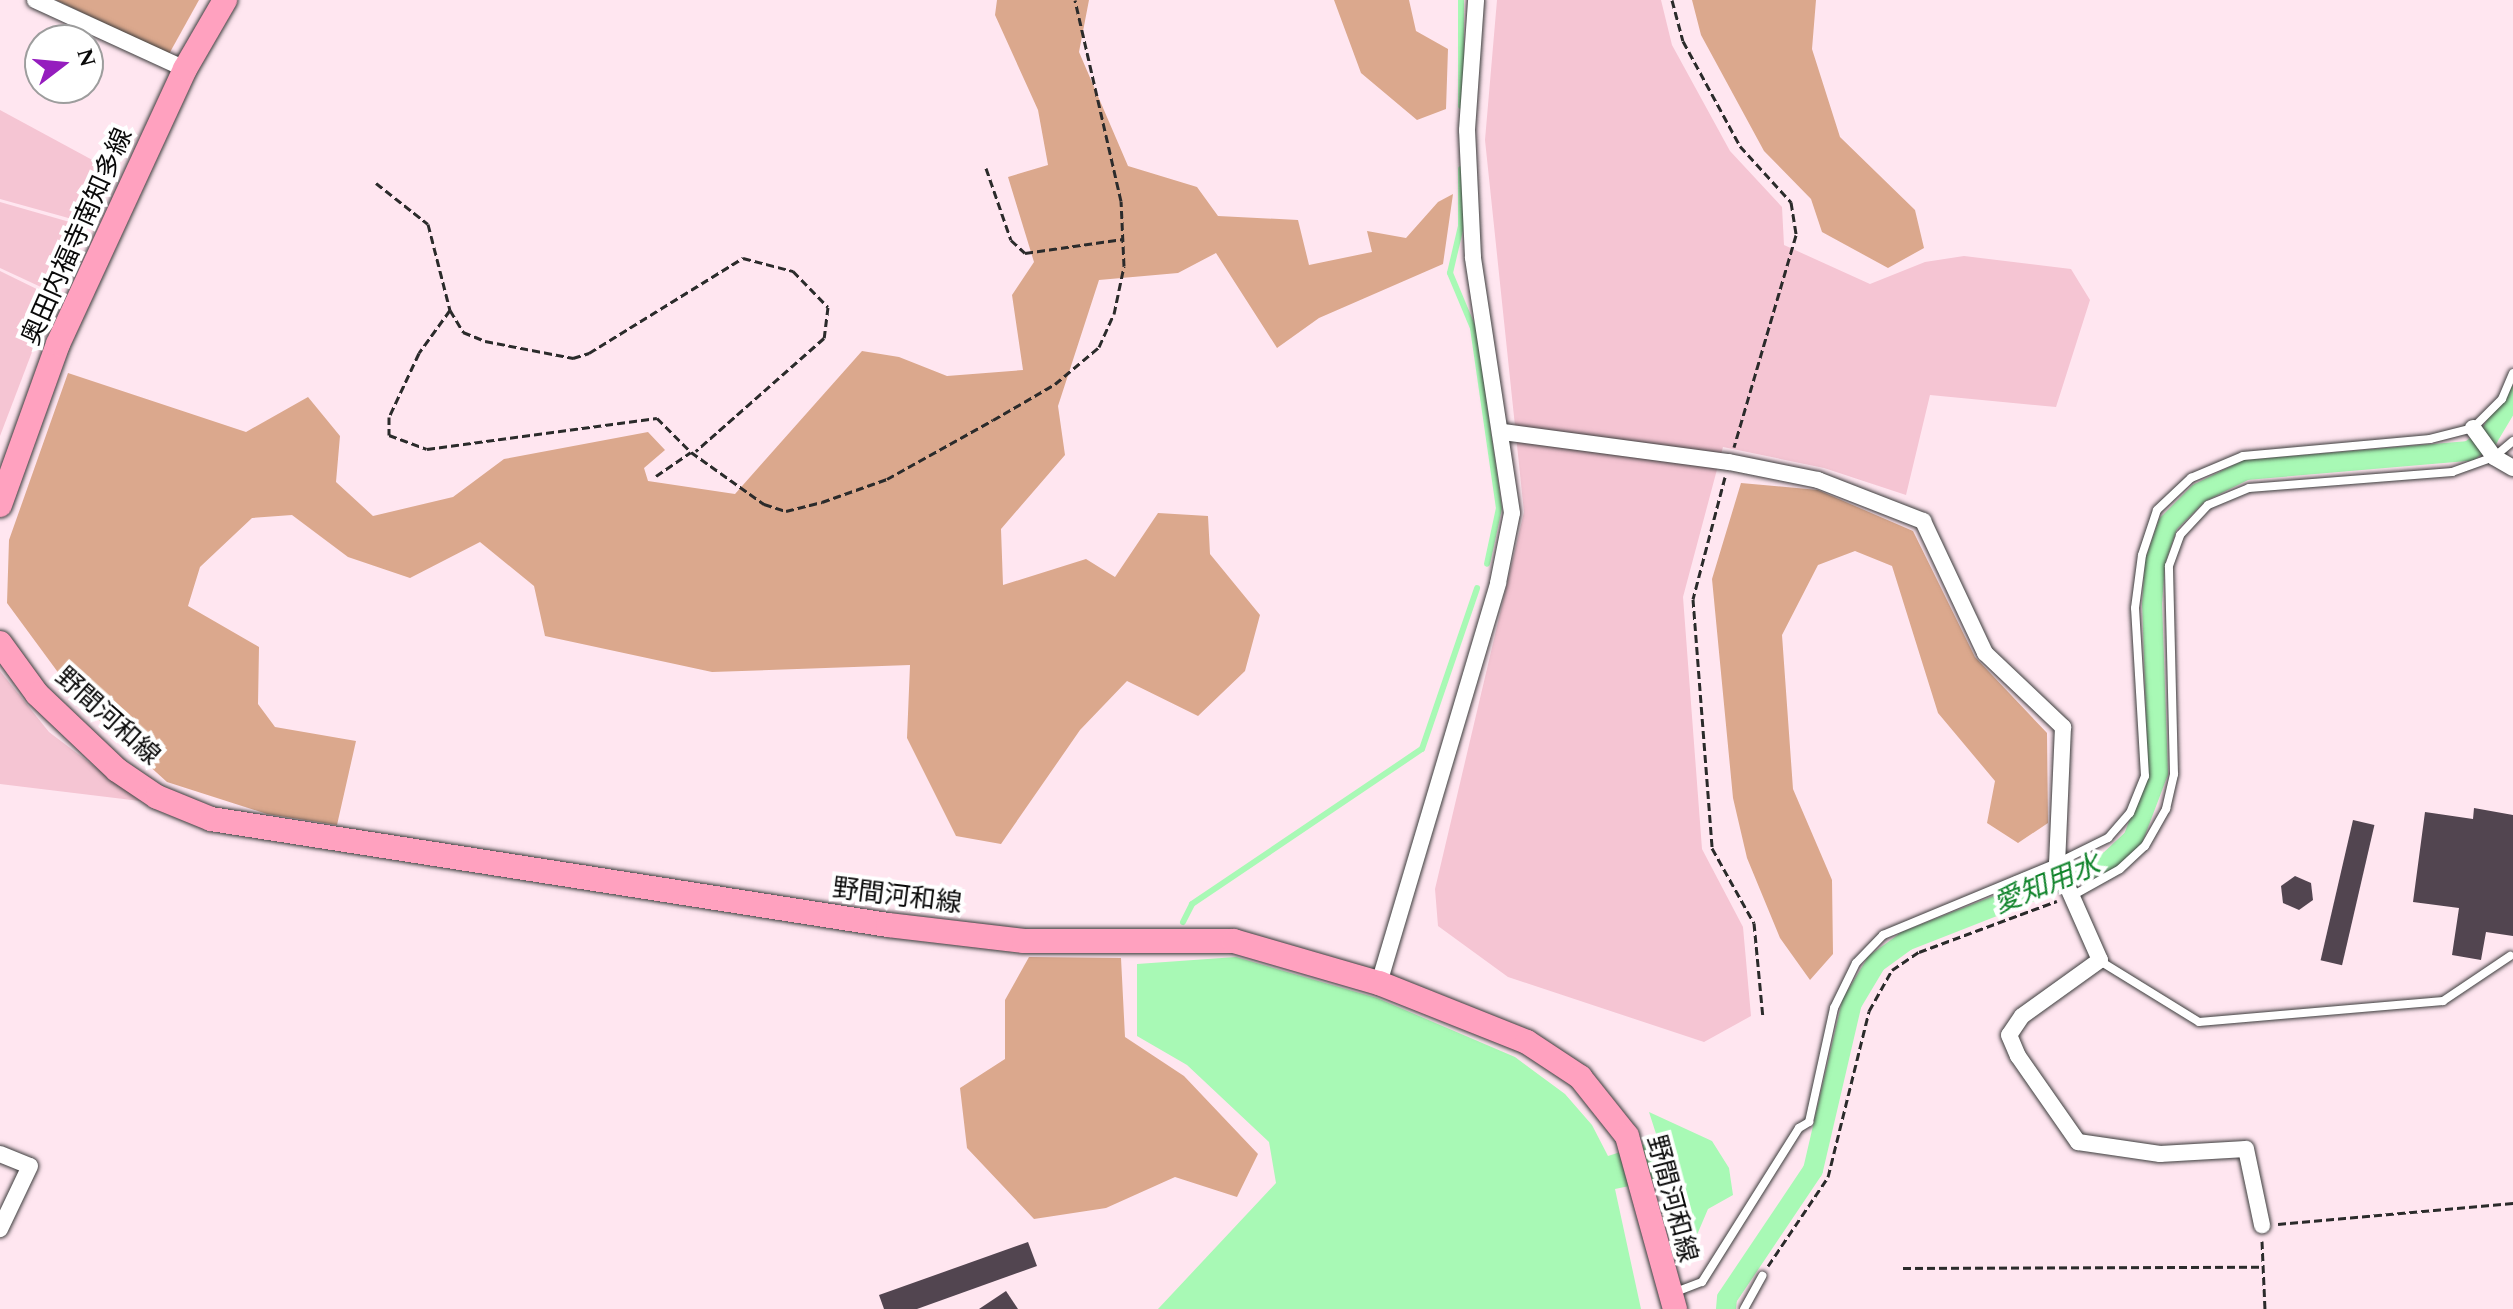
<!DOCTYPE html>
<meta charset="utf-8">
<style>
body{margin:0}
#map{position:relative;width:2513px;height:1309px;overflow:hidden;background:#ffe6f0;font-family:Spectral,"Noto Sans JP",serif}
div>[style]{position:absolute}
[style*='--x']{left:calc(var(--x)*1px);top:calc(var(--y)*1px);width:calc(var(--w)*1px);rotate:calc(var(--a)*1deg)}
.farmland>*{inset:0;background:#f5c5d3}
.forest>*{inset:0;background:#dba88d}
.water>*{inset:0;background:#a8f9b5}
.stream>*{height:6px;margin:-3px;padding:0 3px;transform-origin:3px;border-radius:3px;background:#a8f9b5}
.canal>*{height:20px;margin:-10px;padding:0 10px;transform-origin:10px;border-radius:10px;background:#a8f9b5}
.building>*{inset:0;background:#524550;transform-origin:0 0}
.path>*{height:3px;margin-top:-1.5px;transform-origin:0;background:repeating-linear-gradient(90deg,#2b2b2b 0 8px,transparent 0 12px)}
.roads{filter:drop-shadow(0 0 2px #3c3c3c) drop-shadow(0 0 2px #3c3c3c)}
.service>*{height:8px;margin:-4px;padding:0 4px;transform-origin:4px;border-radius:4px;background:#fff}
.minor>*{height:16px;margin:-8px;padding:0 8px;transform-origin:8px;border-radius:8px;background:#fff}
.secondary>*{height:24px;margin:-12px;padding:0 12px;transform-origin:12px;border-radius:12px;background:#ffa1bf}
span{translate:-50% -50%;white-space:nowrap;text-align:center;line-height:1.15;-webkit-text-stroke:8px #fff;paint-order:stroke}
.street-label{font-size:26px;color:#090909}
.water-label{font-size:28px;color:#0f832a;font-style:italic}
.north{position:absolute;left:24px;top:24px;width:80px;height:80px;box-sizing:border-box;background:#fff;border:2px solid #9d9d9d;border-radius:50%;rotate:74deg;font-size:22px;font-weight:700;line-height:32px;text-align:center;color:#090909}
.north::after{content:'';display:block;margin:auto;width:28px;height:36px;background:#951dbe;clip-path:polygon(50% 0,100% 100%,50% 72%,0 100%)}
</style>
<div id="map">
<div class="farmland">
<div style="clip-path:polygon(1497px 0,1661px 0,1672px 45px,1730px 151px,1782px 207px,1784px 245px,1870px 284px,1925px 262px,1964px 256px,2071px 269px,2090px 300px,2056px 407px,1930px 395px,1906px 495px,1824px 468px,1723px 447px,1683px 597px,1702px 849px,1743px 927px,1751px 1016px,1704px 1042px,1508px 977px,1438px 926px,1435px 889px,1524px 512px,1485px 140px)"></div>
<div style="clip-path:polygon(0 110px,109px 169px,90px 224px,0 199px)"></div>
<div style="clip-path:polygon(0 202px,87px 227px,56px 294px,0 268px)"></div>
<div style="clip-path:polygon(0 271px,53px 297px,0 436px)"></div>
<div style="clip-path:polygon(0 671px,49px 732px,140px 801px,0 784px)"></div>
</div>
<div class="forest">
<div style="clip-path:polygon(56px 0,199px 0,169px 54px)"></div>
<div style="clip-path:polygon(997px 0,1089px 0,1079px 52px,1128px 166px,1197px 187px,1218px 216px,1298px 220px,1309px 265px,1372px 252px,1367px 231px,1406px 238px,1438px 202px,1453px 194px,1443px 264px,1319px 318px,1277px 348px,1216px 253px,1178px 273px,1099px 280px,1058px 406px,1065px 455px,1001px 529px,1003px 585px,1086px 559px,1115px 577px,1158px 513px,1208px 516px,1210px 554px,1260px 615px,1245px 671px,1198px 716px,1127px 681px,1080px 730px,1001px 844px,956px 836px,907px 738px,910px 665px,712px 672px,545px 636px,534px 586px,480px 542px,410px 578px,348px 557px,292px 515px,252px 518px,200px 567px,188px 606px,259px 647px,258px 704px,275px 727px,356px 741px,337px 825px,267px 814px,167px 782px,82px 705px,7px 603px,9px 540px,68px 373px,246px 432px,308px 397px,340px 436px,336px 482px,373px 516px,453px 497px,504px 459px,648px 432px,665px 450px,644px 468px,648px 481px,735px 494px,862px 351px,899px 357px,947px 376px,1023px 370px,1012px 295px,1034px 262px,1008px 177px,1048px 165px,1038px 110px,995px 15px)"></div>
<div style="clip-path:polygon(1334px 0,1409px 0,1416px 31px,1448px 49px,1446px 109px,1417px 120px,1361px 73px)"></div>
<div style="clip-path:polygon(1692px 0,1816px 0,1812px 49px,1840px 137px,1915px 210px,1924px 248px,1888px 268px,1822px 232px,1811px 199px,1764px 151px,1701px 35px)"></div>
<div style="clip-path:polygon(1741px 483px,1818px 490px,1913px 531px,1975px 657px,2047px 733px,2048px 823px,2018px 843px,1987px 823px,1995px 781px,1938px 713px,1892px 566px,1855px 551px,1818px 565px,1782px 635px,1793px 789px,1832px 880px,1833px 954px,1810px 980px,1780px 938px,1747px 858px,1733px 798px,1712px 579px)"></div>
<div style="clip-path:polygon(1029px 957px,1121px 958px,1125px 1037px,1184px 1076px,1258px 1154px,1237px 1197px,1175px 1177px,1106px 1208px,1034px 1219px,967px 1148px,960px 1088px,1005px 1059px,1005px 1000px)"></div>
</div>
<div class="water">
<div style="clip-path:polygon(1236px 957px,1377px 998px,1515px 1057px,1565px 1094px,1592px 1125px,1608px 1156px,1658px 1140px,1649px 1112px,1712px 1141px,1729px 1168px,1733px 1195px,1708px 1209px,1688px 1256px,1672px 1177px,1615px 1189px,1641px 1309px,1158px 1309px,1276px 1183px,1269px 1142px,1187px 1065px,1137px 1036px,1137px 964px)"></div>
</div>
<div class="stream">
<div style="--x:1461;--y:106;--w:106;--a:-90"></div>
<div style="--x:1461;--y:169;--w:57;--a:90"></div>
<div style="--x:1461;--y:226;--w:48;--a:103.2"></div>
<div style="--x:1450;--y:273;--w:60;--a:67.3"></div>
<div style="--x:1473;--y:328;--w:182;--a:81.8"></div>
<div style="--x:1499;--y:508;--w:57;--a:102.1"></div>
<div style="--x:1183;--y:922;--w:20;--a:-63"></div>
<div style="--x:1192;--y:904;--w:277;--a:-34"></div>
<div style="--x:1422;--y:749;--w:170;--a:-71.1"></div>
</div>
<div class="canal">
<div style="--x:1726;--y:1309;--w:11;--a:-85"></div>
<div style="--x:1727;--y:1298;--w:154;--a:-56.1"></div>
<div style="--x:1813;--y:1170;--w:171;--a:-76.9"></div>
<div style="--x:1852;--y:1003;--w:47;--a:-59"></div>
<div style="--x:1876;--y:963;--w:37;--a:-36"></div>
<div style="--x:1906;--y:941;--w:217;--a:-21.4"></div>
<div style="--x:2108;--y:862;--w:34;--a:-43"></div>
<div style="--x:2133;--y:839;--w:71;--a:-69.3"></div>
<div style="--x:2158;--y:773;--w:168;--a:-92"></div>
<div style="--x:2152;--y:605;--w:43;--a:-86"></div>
<div style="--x:2155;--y:562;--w:40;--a:-71.1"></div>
<div style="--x:2168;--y:524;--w:44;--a:-45"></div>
<div style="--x:2199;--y:493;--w:52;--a:-26.1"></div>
<div style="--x:2246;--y:470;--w:224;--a:-4.9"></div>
<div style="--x:2469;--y:451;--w:23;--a:-34"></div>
<div style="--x:2488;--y:438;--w:49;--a:-59.2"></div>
</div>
<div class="building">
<div style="clip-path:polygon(2474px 808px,2513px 815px,2513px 936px,2486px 932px,2481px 960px,2452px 955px,2459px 908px,2413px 902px,2425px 812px,2473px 819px)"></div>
<div style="left:2353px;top:820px;width:22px;height:144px;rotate:13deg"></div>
<div style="clip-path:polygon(2295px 876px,2311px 883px,2313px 900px,2299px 910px,2283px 903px,2281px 886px)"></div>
<div style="clip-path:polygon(1028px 1242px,1037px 1266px,917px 1309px,884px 1309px,879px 1295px)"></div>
<div style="clip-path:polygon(1006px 1291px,1018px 1309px,979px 1309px)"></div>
</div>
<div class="path">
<div style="--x:1672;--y:0;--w:42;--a:75"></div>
<div style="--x:1683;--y:41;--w:119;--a:61.5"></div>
<div style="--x:1740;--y:146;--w:76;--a:47.7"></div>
<div style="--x:1791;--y:202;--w:33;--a:81"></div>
<div style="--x:1796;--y:235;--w:221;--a:106.3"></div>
<div style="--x:986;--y:168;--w:76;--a:70.9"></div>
<div style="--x:1011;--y:240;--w:19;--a:43"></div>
<div style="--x:1025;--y:253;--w:99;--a:-8.1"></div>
<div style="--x:376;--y:183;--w:66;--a:38.3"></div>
<div style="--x:428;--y:224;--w:89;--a:75.7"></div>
<div style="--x:450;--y:310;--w:53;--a:125.8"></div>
<div style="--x:419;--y:353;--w:71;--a:115.1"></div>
<div style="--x:389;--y:417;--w:18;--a:90"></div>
<div style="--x:389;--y:435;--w:40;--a:20.2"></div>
<div style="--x:427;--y:449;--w:232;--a:-7.7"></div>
<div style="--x:657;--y:418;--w:48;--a:45"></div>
<div style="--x:691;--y:452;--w:90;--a:35.5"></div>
<div style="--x:764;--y:504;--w:23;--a:18"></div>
<div style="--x:786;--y:511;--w:37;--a:-14"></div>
<div style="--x:822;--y:502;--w:69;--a:-19.5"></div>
<div style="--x:887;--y:479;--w:121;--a:-29.1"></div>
<div style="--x:993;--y:420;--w:72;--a:-30.1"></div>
<div style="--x:1055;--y:384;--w:57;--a:-40.1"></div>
<div style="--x:1099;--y:347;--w:36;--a:-66"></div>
<div style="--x:1114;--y:314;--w:49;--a:-78.2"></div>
<div style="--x:1124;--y:266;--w:65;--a:-92.6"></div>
<div style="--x:1121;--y:201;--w:206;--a:-102.9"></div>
<div style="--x:450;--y:310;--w:26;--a:59"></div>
<div style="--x:463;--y:332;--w:24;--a:22"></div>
<div style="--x:485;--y:341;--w:90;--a:10.9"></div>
<div style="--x:573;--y:358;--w:17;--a:-17"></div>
<div style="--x:589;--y:353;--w:181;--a:-31.7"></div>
<div style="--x:743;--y:258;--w:52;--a:14.6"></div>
<div style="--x:793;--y:271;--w:50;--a:45.8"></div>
<div style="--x:828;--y:307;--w:31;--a:97"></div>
<div style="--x:824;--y:338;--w:171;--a:138.6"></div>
<div style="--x:656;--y:476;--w:42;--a:-34.4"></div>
<div style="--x:1725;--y:477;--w:126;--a:104.7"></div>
<div style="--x:1693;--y:599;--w:250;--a:85.6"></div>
<div style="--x:1712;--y:848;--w:86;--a:60.8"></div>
<div style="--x:1754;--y:923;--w:95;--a:84.6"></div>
<div style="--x:2278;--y:1224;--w:236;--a:-5.1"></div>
<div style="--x:2262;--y:1241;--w:68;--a:87.5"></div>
<div style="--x:1768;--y:1266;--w:107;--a:-56"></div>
<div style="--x:1828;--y:1177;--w:171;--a:-76.1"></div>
<div style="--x:1869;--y:1011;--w:47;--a:-60.7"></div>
<div style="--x:1892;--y:970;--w:32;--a:-34"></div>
<div style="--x:1919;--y:952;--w:147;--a:-20.3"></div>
<div style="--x:1903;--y:1268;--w:358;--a:-0.2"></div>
</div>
<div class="roads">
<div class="service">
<div style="--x:2070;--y:897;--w:57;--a:-29.2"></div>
<div style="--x:2120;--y:869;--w:34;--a:-43"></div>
<div style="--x:2145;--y:846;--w:43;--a:-60.4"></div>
<div style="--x:2166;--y:809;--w:36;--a:-77"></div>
<div style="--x:2174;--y:774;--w:208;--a:-91.4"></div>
<div style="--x:2169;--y:566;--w:33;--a:-70"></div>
<div style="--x:2180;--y:535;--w:41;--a:-47"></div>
<div style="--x:2208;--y:505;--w:44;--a:-22.5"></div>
<div style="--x:2249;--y:488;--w:204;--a:-4.5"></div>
<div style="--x:2452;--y:472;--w:45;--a:-19.7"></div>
<div style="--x:2494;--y:457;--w:25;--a:-40"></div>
<div style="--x:2100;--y:961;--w:116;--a:31.6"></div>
<div style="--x:2199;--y:1022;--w:245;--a:-4.9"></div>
<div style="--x:2443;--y:1001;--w:81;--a:-33.9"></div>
<div style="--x:1673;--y:1293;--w:31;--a:-21"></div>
<div style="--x:1702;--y:1282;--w:182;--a:-57.8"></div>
<div style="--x:1799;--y:1128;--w:12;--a:-31"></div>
<div style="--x:1809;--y:1122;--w:117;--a:-77.6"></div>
<div style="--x:1834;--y:1008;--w:50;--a:-63.9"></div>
<div style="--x:1856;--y:963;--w:39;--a:-46"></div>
<div style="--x:1883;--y:935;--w:188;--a:-22.5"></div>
<div style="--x:2057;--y:863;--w:57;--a:-26.1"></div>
<div style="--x:2108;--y:838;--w:33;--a:-49"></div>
<div style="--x:2130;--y:813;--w:40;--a:-68"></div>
<div style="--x:2145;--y:776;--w:168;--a:-93.4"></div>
<div style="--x:2135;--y:608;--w:53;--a:-82.5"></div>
<div style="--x:2142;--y:555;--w:47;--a:-71.6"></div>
<div style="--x:2157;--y:510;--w:47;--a:-43.3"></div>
<div style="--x:2191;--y:478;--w:56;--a:-22.9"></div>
<div style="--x:2243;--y:456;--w:188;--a:-5.2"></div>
<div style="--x:2430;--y:439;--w:44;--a:-14.3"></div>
<div style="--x:2473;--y:428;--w:41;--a:-45"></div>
<div style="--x:2502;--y:399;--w:28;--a:-67"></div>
<div style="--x:1744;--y:1309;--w:38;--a:-61"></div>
</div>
<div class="minor">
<div style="--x:35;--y:0;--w:165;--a:24.7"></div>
<div style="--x:2473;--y:428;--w:36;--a:54"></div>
<div style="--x:2494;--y:457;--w:22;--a:30"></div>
<div style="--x:1503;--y:432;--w:228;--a:7.6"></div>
<div style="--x:1729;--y:462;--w:91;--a:11.4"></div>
<div style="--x:1818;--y:480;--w:113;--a:21.3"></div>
<div style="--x:1923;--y:521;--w:146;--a:64.8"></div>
<div style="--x:1985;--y:653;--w:108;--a:43.5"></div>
<div style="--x:2063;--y:727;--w:136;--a:92.5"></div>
<div style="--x:2057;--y:863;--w:106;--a:66.1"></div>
<div style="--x:2100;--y:960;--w:96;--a:144.3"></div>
<div style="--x:2022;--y:1016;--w:23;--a:124"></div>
<div style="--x:2009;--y:1035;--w:23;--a:67"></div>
<div style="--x:2018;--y:1056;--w:105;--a:55.1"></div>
<div style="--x:2078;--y:1142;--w:83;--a:8.3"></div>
<div style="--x:2160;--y:1154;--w:86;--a:-3.3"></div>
<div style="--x:2246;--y:1149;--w:78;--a:78.1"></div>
<div style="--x:1379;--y:983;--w:417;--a:-73.4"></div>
<div style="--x:1498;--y:583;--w:71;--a:-78.7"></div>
<div style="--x:1512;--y:513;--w:259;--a:-98.7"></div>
<div style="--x:1473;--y:257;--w:127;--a:-92.7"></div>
<div style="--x:1467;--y:130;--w:130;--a:-86"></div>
<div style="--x:0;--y:1154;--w:32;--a:22"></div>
<div style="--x:30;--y:1166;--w:70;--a:115.5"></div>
</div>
<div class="secondary">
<div style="--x:0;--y:505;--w:171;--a:-70.2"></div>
<div style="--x:58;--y:344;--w:303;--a:-65.2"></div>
<div style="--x:185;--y:69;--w:80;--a:-59.9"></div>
<div style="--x:0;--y:643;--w:63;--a:54"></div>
<div style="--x:37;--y:694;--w:110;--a:43.5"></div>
<div style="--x:117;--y:770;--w:48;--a:34"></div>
<div style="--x:157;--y:797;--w:58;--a:22.2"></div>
<div style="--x:211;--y:819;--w:685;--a:8.9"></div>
<div style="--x:888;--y:925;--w:137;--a:6.7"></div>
<div style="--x:1024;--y:941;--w:210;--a:0"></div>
<div style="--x:1234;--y:941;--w:151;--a:16.2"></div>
<div style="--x:1379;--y:983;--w:159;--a:21.7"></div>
<div style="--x:1527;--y:1042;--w:64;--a:33.4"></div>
<div style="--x:1580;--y:1077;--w:75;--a:51.5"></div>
<div style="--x:1627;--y:1136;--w:180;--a:74.5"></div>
</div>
</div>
<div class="street-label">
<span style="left:78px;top:237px;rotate:-66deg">奥田内福寺南知多線</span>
<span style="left:107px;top:717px;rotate:42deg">野間河和線</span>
<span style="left:897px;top:897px;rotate:7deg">野間河和線</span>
<span style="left:1671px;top:1199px;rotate:75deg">野間河和線</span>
</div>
<div class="water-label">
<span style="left:2047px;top:885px;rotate:-22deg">愛知用水</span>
</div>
<div class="north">N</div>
</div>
